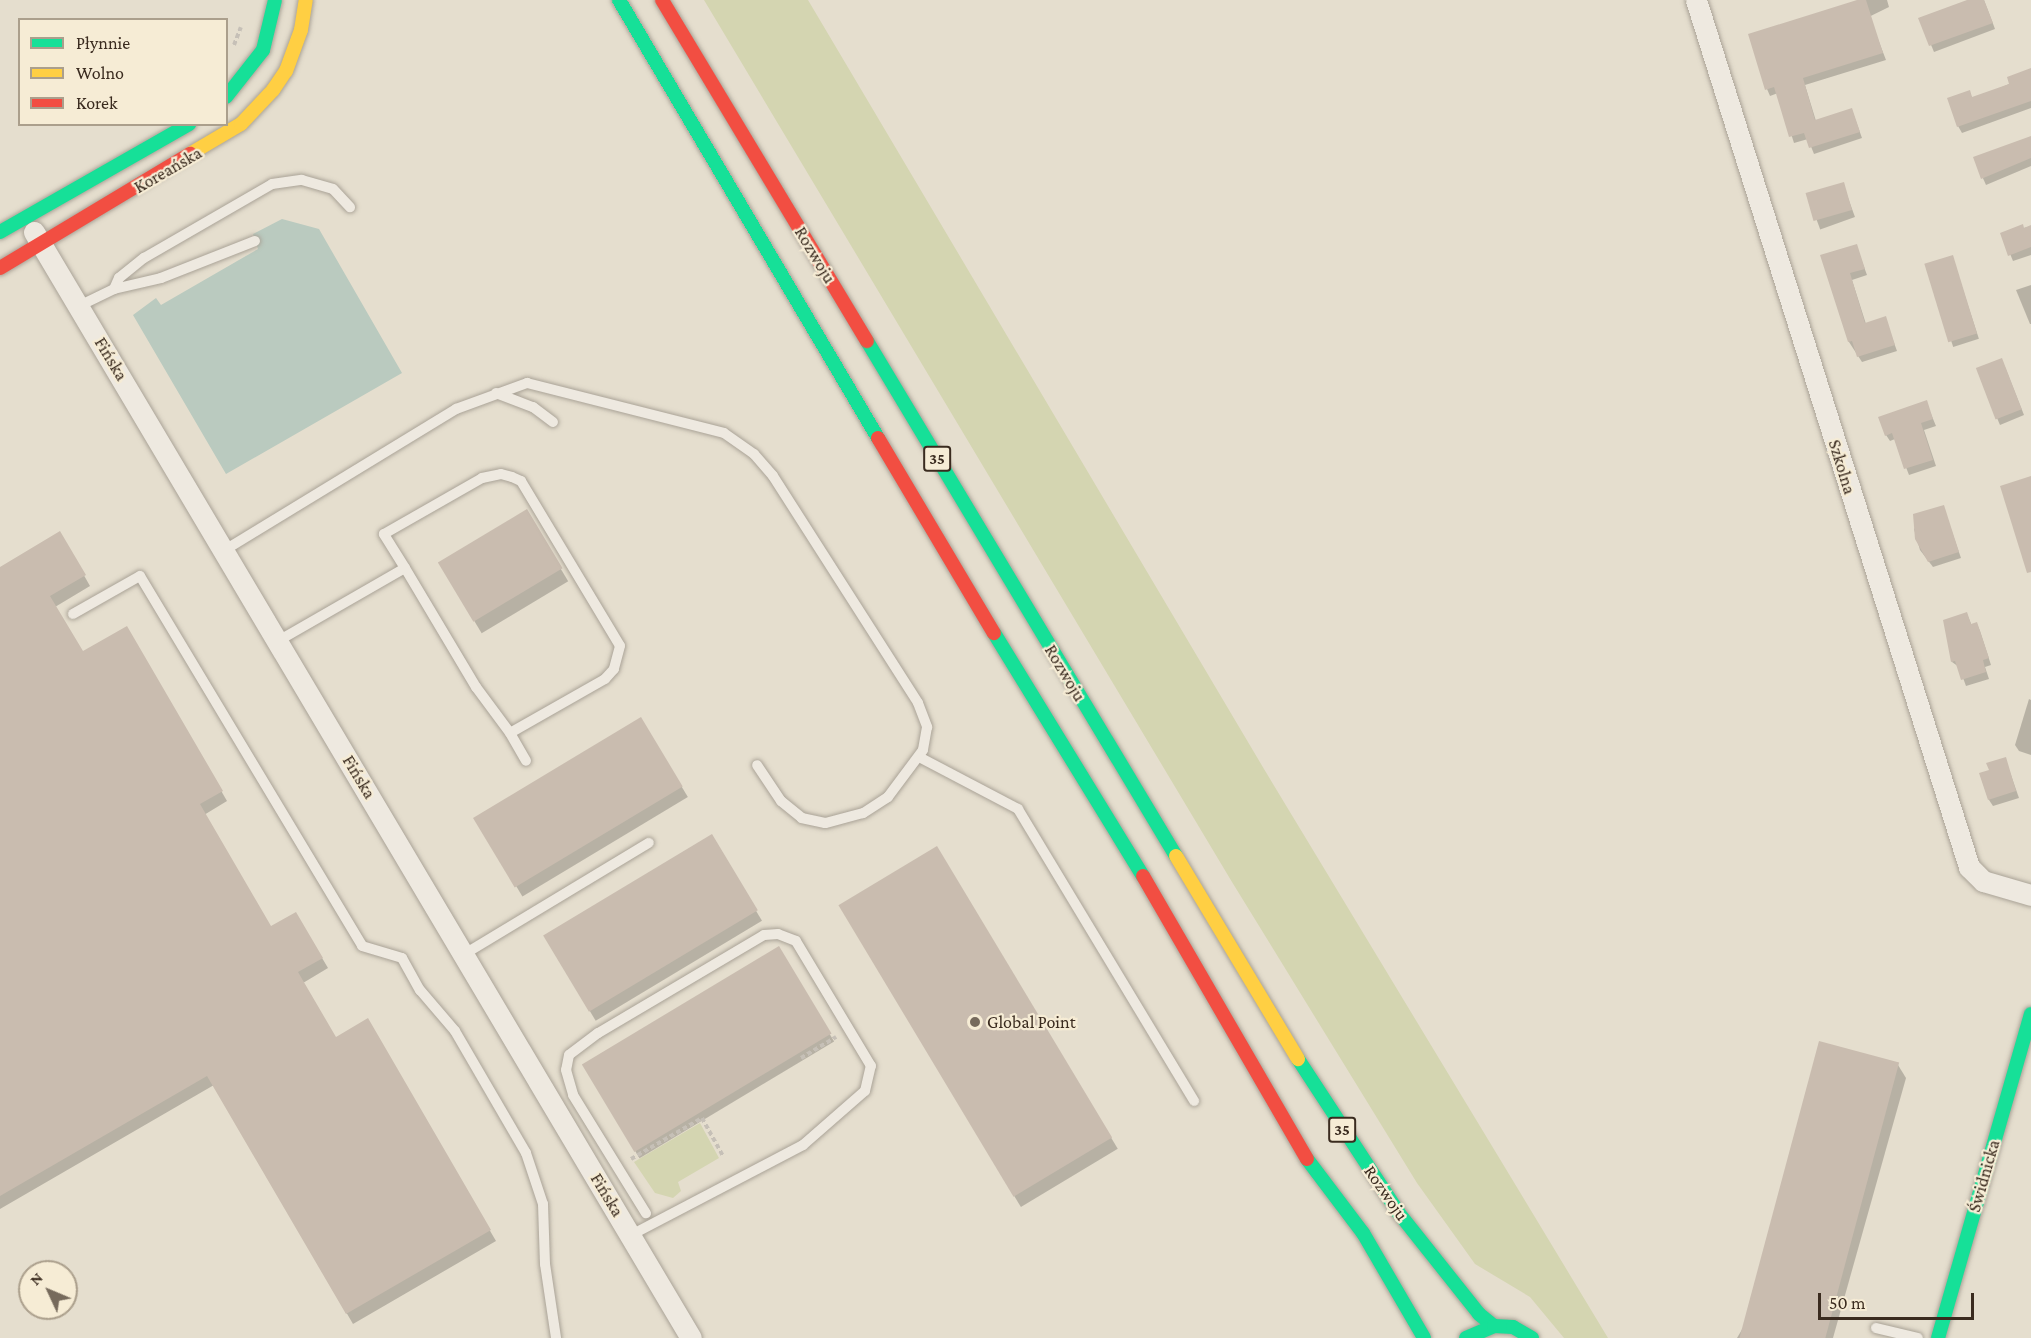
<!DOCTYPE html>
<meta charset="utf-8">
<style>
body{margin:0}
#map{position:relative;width:2031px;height:1338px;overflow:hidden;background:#e5dece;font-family:"Crimson Pro",serif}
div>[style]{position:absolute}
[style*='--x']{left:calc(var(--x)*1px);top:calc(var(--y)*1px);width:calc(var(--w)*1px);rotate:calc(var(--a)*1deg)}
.green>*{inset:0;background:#d4d5b1}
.water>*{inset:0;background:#bacabf}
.shadow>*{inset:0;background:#0003;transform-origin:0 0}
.building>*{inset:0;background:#c9bcaf;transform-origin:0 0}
.path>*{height:4px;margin-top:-2px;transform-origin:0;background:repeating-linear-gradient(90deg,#c6c0b7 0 4.5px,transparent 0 7.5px)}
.roads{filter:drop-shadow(0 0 2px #aaa397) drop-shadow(0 0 2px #aaa397)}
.lane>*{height:10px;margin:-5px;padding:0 5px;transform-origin:5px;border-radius:5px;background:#eee9e0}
.street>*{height:21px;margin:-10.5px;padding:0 10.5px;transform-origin:10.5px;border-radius:10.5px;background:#eee9e0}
.fast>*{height:14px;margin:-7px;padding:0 7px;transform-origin:7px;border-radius:7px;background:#16e098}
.slow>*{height:14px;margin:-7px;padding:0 7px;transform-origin:7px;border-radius:7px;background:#ffcf43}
.jam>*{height:14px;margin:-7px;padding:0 7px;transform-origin:7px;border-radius:7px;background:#f24e42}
.dots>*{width:16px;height:16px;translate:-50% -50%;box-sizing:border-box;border:3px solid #f6ecd5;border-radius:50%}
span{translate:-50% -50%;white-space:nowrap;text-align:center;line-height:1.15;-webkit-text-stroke:4.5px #f6ecd5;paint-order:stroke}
.shield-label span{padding:2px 4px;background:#f6ecd5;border:2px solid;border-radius:4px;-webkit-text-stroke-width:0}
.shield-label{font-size:16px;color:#3a2b1f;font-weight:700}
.street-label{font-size:18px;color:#3a2b1f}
.poi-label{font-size:18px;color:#3a2b1f}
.left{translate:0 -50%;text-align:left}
.legend{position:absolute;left:18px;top:18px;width:210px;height:108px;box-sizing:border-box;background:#f6ecd5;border:2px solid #ab9f8c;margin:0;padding:8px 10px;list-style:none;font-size:18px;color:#3a2b1f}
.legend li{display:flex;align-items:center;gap:12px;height:30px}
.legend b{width:30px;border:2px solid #ab9f8c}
.north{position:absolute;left:18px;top:1260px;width:60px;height:60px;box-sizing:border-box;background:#f6ecd5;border:2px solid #ab9f8c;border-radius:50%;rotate:314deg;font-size:16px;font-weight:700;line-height:24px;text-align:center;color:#3a2b1f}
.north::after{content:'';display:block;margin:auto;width:21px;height:27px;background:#766a5c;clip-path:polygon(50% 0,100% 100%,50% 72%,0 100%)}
.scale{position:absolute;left:1818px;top:1293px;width:156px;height:27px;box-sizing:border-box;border:3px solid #3a2b1f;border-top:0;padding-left:8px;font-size:18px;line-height:21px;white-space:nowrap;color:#3a2b1f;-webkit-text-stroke:4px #f6ecd5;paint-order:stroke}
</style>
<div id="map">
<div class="green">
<div style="clip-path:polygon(704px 0,808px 0,1264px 769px,1608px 1338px,1564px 1338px,1530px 1297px,1475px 1264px,1417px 1183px,1232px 882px)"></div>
<div style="clip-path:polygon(700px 1123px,719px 1158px,678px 1182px,681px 1191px,673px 1198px,655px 1193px,634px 1162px)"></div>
</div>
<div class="water">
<div style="clip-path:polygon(282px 219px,319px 229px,402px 373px,226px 474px,133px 315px,156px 298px,161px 305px,258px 249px,253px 234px)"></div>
</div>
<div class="shadow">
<div style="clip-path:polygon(1862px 0,1887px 0,1889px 7px,1828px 37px,1876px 34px,1886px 60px,1805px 85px,1816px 121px,1852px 110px,1862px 138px,1814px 154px,1808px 139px,1794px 143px,1778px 93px,1770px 96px,1767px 89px)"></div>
<div style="clip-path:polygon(1970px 0,1984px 0,1995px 29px,1934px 52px,1920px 18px)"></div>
<div style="clip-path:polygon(2031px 75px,2031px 108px,1962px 133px,1958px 126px,1969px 92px,1973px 99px)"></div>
<div style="clip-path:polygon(2031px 137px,2031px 166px,1986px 185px,1974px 158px)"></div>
<div style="left:1843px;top:184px;width:35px;height:37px;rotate:70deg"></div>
<div style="clip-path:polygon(2031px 226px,2031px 255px,2013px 261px,2002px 234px)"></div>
<div style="clip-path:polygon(1856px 245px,1867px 275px,1852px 280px,1866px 324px,1885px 318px,1897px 351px,1862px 362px,1849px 342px,1822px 256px)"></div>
<div style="left:1952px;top:256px;width:87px;height:27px;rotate:72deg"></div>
<div style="clip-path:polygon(2031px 285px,2031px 324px,2030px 324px,2016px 290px)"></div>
<div style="clip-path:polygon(2005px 367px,2024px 415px,2000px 425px,1997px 418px)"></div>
<div style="clip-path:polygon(1926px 402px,1936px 426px,1924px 430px,1936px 466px,1909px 475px,1895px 439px,1890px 441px,1886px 435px)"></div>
<div style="clip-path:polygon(1943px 506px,1961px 558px,1933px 567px,1920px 550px,1914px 529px)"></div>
<div style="left:526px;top:511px;width:82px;height:101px;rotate:59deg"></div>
<div style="clip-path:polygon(60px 533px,90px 586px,55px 607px,82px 653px,127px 628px,227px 801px,204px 815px,271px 928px,296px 914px,328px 968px,303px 983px,335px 1039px,367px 1020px,496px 1241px,353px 1324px,214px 1085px,0 1209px,0 568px)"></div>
<div style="clip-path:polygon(1967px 614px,1972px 626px,1977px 624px,1980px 631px,1991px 665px,1985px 667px,1989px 679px,1966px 686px,1959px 667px,1952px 662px)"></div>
<div style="clip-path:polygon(2029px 699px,2031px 700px,2031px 755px,2019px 751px,2015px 745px)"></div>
<div style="left:641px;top:719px;width:91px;height:193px;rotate:59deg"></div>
<div style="clip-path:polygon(2005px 758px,2019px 798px,1993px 806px,1989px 800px,1991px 771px)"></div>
<div style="left:711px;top:836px;width:99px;height:194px;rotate:59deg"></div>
<div style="left:937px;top:848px;width:351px;height:113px;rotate:59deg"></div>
<div style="left:778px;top:948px;width:109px;height:227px;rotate:59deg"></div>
<div style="clip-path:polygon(1898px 1065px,1906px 1078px,1833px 1338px,1737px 1338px)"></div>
</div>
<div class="building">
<div style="clip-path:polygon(1857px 0,1866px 0,1883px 53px,1803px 78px,1815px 120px,1852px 108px,1860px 132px,1809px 148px,1804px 133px,1789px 137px,1774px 87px,1765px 90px,1748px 34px)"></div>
<div style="clip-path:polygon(1967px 0,1984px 0,1993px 23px,1929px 46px,1918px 18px)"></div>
<div style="clip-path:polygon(2031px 68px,2031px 101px,1957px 127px,1947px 98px,1970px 90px,1972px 97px,2009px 84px,2007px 77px)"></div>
<div style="clip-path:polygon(2031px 136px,2031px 158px,1981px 179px,1973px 157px)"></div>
<div style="left:1844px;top:182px;width:29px;height:40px;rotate:74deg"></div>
<div style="clip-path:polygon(2023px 224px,2024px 228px,2031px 225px,2031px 247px,2008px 256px,2000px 233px)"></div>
<div style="clip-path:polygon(1857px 244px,1865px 269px,1850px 273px,1865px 323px,1886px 316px,1895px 345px,1857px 357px,1852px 341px,1848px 342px,1820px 255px)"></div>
<div style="left:1953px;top:255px;width:82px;height:30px;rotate:73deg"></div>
<div style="left:2002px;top:358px;width:55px;height:28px;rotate:69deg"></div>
<div style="clip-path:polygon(1927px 400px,1933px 419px,1921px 423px,1933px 460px,1904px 469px,1892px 433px,1885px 436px,1878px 417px)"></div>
<div style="clip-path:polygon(2031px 476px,2031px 572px,2027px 573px,2000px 486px)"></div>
<div style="clip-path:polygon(1944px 505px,1959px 552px,1928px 562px,1915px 539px,1913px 514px)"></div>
<div style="left:527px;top:509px;width:69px;height:104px;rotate:59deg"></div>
<div style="clip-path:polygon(60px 531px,86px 575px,50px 596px,83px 651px,127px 626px,223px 791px,200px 804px,271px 926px,296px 912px,323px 958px,298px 972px,336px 1037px,368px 1018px,491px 1230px,346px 1314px,207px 1076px,0 1196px,0 567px)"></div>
<div style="clip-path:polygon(1967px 612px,1971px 624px,1977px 622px,1989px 658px,1983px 660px,1986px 672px,1961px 680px,1955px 661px,1951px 662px,1943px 620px)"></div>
<div style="left:641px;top:717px;width:81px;height:196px;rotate:59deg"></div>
<div style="clip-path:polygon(2006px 757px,2016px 791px,1988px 800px,1979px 773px,1989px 770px,1986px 763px)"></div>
<div style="left:712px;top:834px;width:89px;height:197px;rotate:59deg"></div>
<div style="left:937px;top:846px;width:340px;height:115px;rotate:59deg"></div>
<div style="left:779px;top:946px;width:102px;height:230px;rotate:59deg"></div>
<div style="left:1819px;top:1041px;width:83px;height:308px;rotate:15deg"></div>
</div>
<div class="path">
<div style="--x:234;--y:45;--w:19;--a:-69"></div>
<div style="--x:801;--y:1058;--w:41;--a:-31"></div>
<div style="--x:631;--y:1159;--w:82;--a:-30"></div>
<div style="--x:702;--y:1118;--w:43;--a:61.1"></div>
</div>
<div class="roads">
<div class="lane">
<div style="--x:114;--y:289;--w:48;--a:-13.2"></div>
<div style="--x:161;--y:278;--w:101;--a:-21.5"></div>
<div style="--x:79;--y:306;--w:39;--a:-26"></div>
<div style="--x:114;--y:289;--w:12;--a:-66"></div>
<div style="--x:119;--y:278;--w:32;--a:-39"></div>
<div style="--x:144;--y:258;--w:148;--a:-30"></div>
<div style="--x:272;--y:184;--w:30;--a:-8"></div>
<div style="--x:302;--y:180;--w:32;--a:16"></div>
<div style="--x:333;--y:189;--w:25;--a:47"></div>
<div style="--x:496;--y:393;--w:40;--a:21"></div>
<div style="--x:533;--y:407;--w:25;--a:37"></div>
<div style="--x:225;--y:550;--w:271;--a:-31.4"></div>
<div style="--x:456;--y:409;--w:76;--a:-20.1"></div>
<div style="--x:527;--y:383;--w:203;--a:14.2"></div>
<div style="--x:724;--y:433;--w:37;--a:35"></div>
<div style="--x:754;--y:454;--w:29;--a:49"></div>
<div style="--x:773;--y:476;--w:269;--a:57.4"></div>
<div style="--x:918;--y:703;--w:26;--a:69"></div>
<div style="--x:927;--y:727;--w:23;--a:100"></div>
<div style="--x:923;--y:750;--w:59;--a:126.7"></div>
<div style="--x:888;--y:797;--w:30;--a:147"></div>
<div style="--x:863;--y:813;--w:39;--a:165"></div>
<div style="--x:825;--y:823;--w:24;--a:-168"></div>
<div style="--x:802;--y:818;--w:27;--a:-141"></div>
<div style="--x:781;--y:801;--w:43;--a:-123.7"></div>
<div style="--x:405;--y:568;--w:139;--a:59.2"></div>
<div style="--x:476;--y:687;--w:57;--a:53.5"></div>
<div style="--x:73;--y:614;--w:77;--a:-29.6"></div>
<div style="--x:140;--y:576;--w:431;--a:59"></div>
<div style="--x:362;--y:946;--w:42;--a:16.7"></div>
<div style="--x:402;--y:958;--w:37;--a:61"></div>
<div style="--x:420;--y:990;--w:54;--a:49.5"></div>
<div style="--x:455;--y:1031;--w:141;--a:59.8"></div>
<div style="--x:526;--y:1153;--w:54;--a:71.6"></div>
<div style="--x:543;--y:1204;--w:60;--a:88.1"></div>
<div style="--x:545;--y:1264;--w:75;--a:81.5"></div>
<div style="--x:278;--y:641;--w:146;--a:-29.9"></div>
<div style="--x:405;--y:568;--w:40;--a:-122"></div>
<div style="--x:384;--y:534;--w:113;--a:-29.7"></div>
<div style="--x:482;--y:478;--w:19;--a:-12"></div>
<div style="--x:501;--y:474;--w:11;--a:15"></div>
<div style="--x:512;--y:477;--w:10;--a:24"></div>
<div style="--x:521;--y:481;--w:192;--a:59"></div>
<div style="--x:620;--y:646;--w:24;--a:105"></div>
<div style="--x:614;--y:669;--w:13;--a:132"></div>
<div style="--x:605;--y:679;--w:109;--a:150.4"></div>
<div style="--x:510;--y:733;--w:32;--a:60"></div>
<div style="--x:919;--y:757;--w:112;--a:27.7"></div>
<div style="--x:1018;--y:809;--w:341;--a:58.9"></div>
<div style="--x:463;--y:955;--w:217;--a:-31.1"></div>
<div style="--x:631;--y:1235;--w:194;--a:-27.6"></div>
<div style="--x:803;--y:1145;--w:82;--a:-41.1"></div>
<div style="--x:865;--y:1091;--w:26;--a:-77"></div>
<div style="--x:871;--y:1066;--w:146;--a:-121"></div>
<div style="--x:796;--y:941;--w:19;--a:-159"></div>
<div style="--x:778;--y:934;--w:14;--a:176"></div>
<div style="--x:764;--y:935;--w:193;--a:149.4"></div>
<div style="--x:598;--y:1033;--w:36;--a:143"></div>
<div style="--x:569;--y:1055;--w:15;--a:101"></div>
<div style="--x:566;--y:1070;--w:26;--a:74"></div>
<div style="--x:573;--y:1095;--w:139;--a:58.3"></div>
<div style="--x:1876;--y:1328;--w:43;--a:13.4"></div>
</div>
<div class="street">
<div style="--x:1696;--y:0;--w:909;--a:72.52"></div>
<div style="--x:1969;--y:867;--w:20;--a:45"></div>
<div style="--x:1983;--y:881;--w:50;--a:16.3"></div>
<div style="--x:34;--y:232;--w:1286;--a:59.29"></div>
</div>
<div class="fast">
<div style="--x:619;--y:0;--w:509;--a:59.4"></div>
<div style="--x:226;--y:97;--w:60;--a:-51.8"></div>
<div style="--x:263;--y:50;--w:51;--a:-76.5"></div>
<div style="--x:0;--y:232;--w:218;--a:-29.7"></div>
<div style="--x:867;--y:341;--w:601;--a:59.04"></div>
<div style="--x:994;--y:633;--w:285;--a:58.5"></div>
<div style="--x:1298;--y:1059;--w:183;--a:56.8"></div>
<div style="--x:1398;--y:1212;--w:130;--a:51.5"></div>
<div style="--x:1479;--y:1314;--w:19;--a:39"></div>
<div style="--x:1307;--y:1159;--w:93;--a:52.9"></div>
<div style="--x:1363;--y:1233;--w:121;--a:59.8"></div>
<div style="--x:1466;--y:1338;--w:30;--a:-23"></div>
<div style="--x:1494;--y:1326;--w:19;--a:3"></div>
<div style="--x:1513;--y:1327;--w:22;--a:30"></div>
<div style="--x:1938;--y:1338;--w:337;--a:-74"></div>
</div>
<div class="slow">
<div style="--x:190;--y:154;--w:59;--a:-30.5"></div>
<div style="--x:241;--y:124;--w:47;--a:-46.7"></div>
<div style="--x:273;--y:90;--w:23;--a:-56"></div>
<div style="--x:286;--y:71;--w:44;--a:-69.9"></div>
<div style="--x:301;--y:30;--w:30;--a:-81"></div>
<div style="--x:1176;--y:856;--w:237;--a:59"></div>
</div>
<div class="jam">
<div style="--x:662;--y:0;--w:398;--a:59"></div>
<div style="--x:0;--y:268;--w:222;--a:-31"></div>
<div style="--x:878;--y:438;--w:227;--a:59.3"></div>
<div style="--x:1143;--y:876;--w:327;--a:59.9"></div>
</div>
</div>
<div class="dots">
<div style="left:975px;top:1022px;background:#766a5c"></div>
</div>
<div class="shield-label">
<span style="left:937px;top:459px">35</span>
<span style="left:1342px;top:1130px">35</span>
</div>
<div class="street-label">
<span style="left:168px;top:170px;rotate:-30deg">Koreańska</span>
<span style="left:815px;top:255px;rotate:59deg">Rozwoju</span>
<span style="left:111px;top:359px;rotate:59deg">Fińska</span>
<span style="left:1842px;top:467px;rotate:73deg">Szkolna</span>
<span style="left:1065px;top:673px;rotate:59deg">Rozwoju</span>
<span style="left:359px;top:777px;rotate:59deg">Fińska</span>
<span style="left:1984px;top:1176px;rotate:-74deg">Świdnicka</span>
<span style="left:1386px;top:1193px;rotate:55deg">Rozwoju</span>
<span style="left:607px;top:1195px;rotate:59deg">Fińska</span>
</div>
<div class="poi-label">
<span class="left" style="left:987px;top:1022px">Global Point</span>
</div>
<ul class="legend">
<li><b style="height:8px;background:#16e098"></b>Płynnie</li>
<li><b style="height:8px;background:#ffcf43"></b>Wolno</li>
<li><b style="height:8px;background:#f24e42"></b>Korek</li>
</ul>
<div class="north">N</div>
<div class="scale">50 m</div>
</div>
